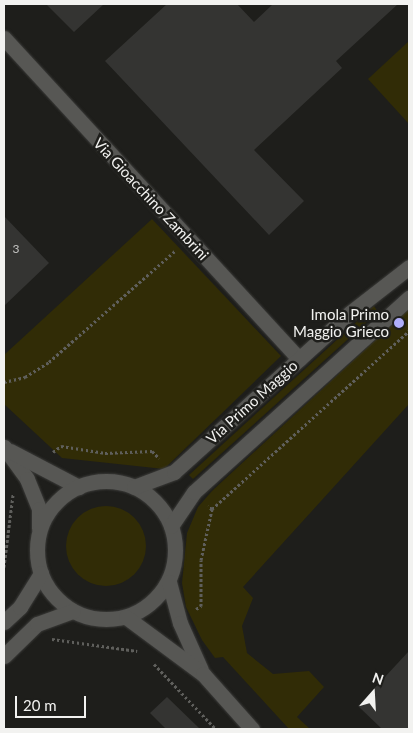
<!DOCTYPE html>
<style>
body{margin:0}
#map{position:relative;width:413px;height:733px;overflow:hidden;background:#1e1e1b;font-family:Lato,sans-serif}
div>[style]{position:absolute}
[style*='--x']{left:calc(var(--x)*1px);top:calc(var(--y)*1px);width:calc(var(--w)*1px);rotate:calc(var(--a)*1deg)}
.green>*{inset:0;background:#312c06}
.round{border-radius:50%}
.building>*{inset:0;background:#343432}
.path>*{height:3px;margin-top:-1.5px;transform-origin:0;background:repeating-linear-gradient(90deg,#5f5f5c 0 2.5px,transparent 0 5px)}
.roads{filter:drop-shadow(0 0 1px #3b3b39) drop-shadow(0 0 1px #3b3b39)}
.minor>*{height:15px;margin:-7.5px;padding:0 7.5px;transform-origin:7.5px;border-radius:7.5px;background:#575754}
.minor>.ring{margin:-7.5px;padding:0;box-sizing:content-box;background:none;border:15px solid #575754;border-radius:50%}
.dots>*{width:14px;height:14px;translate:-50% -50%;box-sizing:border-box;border:2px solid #1e1e1b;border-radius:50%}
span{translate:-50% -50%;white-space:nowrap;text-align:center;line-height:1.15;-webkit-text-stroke:5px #1e1e1b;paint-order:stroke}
.number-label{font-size:12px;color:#c2c2c0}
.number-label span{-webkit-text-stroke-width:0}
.street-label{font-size:15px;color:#f2f2f0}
.poi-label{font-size:15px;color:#f2f2f0}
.right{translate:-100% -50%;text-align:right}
.frame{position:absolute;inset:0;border:5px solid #f2f2f0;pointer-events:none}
.north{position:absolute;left:348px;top:668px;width:50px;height:50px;-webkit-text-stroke:4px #1e1e1b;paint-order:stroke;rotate:19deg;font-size:14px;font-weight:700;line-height:20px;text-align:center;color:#f2f2f0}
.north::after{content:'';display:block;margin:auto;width:18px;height:22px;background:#f2f2f0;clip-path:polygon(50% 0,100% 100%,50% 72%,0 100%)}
.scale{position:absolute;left:15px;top:696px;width:71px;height:22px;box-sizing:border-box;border:2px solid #f2f2f0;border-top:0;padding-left:6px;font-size:15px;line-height:18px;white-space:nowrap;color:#f2f2f0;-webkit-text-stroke:4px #1e1e1b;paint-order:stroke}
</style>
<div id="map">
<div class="green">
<div style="clip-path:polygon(409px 41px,409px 124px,368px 79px)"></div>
<div style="clip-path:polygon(152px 219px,281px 356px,164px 469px,62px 458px,4px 404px,4px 355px)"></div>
<div style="clip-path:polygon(374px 306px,378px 312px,193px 479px,189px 475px)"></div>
<div style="clip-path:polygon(409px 309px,409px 404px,243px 587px,253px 598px,242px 626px,247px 653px,273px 674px,309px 671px,324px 687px,297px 717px,310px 729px,289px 729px,223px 657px,215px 658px,202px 640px,186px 607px,182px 583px,187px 533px,198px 507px,212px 491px)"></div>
<div class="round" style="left:66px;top:506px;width:80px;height:80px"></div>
</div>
<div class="building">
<div style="clip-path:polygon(46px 4px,104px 4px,74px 32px)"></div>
<div style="clip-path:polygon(167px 4px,237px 4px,254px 22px,273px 4px,398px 4px,336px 61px,342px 68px,254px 150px,304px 201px,269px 235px,105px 61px)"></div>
<div style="clip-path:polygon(4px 216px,49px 263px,4px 306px)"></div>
<div style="clip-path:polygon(409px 651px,409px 729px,382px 729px,358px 706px)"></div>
<div style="clip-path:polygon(167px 697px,200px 729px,166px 729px,150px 713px)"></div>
</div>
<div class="path">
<div style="--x:4;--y:382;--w:22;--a:-13"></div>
<div style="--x:25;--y:377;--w:28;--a:-32"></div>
<div style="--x:49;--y:362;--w:168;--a:-41.4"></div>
<div style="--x:53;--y:452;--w:10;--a:-37"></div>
<div style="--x:61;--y:446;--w:45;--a:9"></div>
<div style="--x:105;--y:453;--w:47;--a:-2.4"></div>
<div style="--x:152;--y:451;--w:10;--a:45"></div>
<div style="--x:212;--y:509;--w:266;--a:-42.1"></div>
<div style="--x:4;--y:567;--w:73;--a:-82.9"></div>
<div style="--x:196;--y:609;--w:6;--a:-31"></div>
<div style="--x:201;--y:606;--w:46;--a:-90"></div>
<div style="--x:201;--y:560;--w:52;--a:-77.8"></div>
<div style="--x:212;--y:509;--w:5;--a:-143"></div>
<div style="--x:52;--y:639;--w:86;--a:8"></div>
<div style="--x:154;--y:664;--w:90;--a:46.4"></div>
</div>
<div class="roads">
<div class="minor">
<div style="--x:4;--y:38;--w:436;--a:47.4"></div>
<div style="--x:4;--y:447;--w:39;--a:54"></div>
<div style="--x:27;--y:479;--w:32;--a:68"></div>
<div style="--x:39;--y:509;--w:19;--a:90"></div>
<div style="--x:10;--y:451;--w:78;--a:27.6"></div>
<div class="ring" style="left:37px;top:481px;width:123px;height:123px"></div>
<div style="--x:134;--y:487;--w:43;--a:-20.6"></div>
<div style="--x:174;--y:472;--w:237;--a:-42.1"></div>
<div style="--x:350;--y:313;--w:75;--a:-37.9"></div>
<div style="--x:171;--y:526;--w:41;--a:-55.9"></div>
<div style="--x:194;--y:492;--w:290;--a:-42.1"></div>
<div style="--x:169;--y:582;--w:42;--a:75"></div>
<div style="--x:180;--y:623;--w:51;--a:65.9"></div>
<div style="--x:126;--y:617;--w:96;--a:36.5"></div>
<div style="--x:203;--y:674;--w:74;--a:48.3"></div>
<div style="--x:4;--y:622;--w:22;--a:-43"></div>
<div style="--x:20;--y:607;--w:40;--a:-58"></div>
<div style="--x:4;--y:656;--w:46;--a:-44.1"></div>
<div style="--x:37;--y:624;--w:38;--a:-20"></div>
</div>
</div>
<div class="dots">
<div style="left:399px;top:323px;background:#afaefa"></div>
</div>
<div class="number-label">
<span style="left:16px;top:249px">3</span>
</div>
<div class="street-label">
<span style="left:151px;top:199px;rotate:47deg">Via Gioacchino Zambrini</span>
<span style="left:252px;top:402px;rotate:-42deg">Via Primo Maggio</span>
</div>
<div class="poi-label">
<span class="right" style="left:389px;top:323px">Imola Primo<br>Maggio Grieco</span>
</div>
<div class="frame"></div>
<div class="north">N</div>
<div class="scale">20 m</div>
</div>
